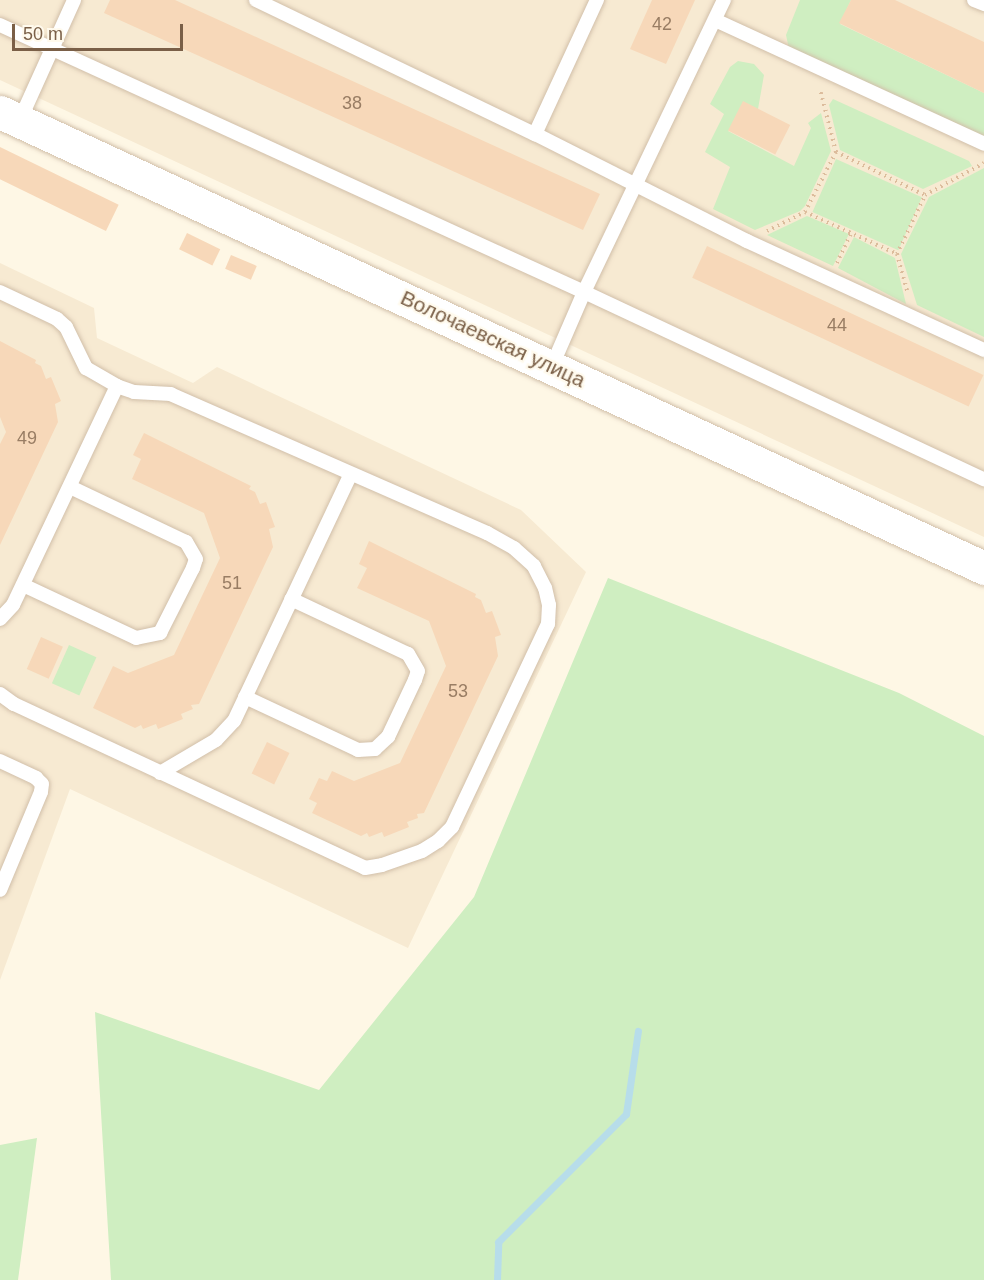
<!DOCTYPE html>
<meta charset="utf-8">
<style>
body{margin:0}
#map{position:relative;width:984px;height:1280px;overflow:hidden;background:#fef7e5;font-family:Helvetica,sans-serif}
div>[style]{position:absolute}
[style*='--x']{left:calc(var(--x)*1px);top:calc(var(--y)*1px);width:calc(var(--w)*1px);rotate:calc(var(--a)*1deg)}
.residential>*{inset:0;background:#f7ead2}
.green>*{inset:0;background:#cfeec1;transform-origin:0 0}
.stream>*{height:7px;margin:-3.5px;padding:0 3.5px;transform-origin:3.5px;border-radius:3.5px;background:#b7ddea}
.building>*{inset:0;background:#f7d8b9;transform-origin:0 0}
.path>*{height:4px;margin-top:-2px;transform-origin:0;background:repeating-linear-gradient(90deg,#dcbc9c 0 1.5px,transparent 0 6px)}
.roads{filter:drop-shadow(0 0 2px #d1bfa9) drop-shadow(0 0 2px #d1bfa9)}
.service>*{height:14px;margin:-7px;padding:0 7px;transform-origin:7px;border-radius:7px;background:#fff}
.tertiary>*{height:33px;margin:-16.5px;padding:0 16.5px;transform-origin:16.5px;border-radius:16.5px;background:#fff}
span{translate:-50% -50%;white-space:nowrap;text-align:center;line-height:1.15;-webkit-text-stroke:4.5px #fffaed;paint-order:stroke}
.number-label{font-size:18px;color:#997d64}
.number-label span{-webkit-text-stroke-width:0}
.street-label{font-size:21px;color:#7a5f47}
.scale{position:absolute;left:12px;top:24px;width:171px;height:27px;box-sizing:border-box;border:3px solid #7a5f47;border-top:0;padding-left:8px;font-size:18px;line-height:21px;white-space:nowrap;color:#7a5f47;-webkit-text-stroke:4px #fffaed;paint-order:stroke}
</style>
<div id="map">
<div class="residential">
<div style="clip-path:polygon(0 0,984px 0,984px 537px,0 80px)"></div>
<div style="clip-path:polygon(0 263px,94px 308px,97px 338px,193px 383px,217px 367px,521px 510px,586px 572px,408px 948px,70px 789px,0 980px)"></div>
</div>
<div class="green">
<div style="clip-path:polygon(800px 0,851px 0,840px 24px,984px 93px,984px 142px,789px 49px,786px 35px)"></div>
<div style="clip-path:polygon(738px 61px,754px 64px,764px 75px,758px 109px,728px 131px,794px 166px,811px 128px,808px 123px,821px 113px,831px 151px,805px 206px,800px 211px,755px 230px,713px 209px,730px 167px,705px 152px,724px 114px,710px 104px,730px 67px)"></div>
<div style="clip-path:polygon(833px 99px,969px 161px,972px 166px,923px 189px,840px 150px,829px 105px)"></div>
<div style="left:836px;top:159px;width:94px;height:58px;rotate:24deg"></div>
<div style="clip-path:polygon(984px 168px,984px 337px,917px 305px,901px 254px,929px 197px)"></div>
<div style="clip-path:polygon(807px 216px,849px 234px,833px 266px,767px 235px)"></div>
<div style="clip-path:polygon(854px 237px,895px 258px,906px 304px,838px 268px)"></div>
<div style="clip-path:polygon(608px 578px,899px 693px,984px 736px,984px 1280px,111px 1280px,95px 1012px,319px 1090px,474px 897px)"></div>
<div style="left:69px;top:645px;width:30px;height:42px;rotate:24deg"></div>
<div style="clip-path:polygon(37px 1138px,18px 1280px,0 1280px,0 1145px)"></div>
</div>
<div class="stream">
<div style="--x:497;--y:1280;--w:38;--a:-88"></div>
<div style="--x:498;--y:1242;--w:181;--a:-45"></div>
<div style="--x:626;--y:1114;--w:84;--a:-81.8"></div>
</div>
<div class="building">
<div style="clip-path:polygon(110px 0,175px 0,600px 194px,583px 230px,104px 13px)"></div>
<div style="clip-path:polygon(652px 0,695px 0,666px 64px,630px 49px)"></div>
<div style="clip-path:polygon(851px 0,895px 0,984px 42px,984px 93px,839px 23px)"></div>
<div style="left:743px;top:101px;width:53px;height:33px;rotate:27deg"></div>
<div style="left:0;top:147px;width:132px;height:29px;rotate:26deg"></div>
<div style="left:187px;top:233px;width:37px;height:18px;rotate:26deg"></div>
<div style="left:707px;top:246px;width:305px;height:35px;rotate:25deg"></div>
<div style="left:231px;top:255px;width:28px;height:15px;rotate:23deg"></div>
<div style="clip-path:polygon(0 341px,36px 360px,35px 363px,41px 366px,46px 379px,51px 377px,61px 401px,55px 404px,58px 422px,0 545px,0 444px,6px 432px,0 417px)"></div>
<div style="clip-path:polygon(144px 433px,251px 486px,249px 489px,255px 492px,260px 504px,266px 502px,275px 527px,269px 529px,273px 547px,199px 704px,191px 705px,193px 709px,181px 714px,183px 719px,158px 729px,156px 724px,143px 729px,141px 725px,135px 728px,93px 708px,113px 666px,128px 673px,174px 655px,220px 558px,204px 513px,132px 479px,141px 459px,133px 455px)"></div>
<div style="clip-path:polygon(369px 541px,476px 594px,475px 597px,481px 600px,486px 613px,492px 611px,501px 635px,495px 637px,498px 656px,424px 813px,417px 814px,418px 818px,407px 822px,409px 827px,384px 837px,382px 832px,369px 837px,367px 833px,361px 836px,312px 813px,317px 803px,309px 799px,319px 778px,327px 781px,332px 771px,354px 781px,400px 763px,446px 666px,429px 621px,357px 588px,367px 568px,359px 564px)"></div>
<div style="left:41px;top:637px;width:24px;height:35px;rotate:24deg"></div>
<div style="left:267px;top:742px;width:25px;height:35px;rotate:26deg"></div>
</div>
<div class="path">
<div style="--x:836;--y:152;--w:99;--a:25.8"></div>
<div style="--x:805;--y:212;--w:101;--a:24.5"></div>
<div style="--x:897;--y:254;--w:65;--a:-64.6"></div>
<div style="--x:925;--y:195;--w:67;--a:-28.5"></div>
<div style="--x:767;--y:231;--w:42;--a:-26.6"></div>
<div style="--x:805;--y:212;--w:68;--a:-62.7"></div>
<div style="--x:836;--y:152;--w:65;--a:-104.3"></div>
<div style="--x:897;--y:254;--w:41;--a:74.6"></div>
<div style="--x:837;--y:263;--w:33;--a:-65"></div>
</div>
<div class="roads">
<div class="service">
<div style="--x:256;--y:0;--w:310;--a:25.7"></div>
<div style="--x:535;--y:134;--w:237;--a:26.8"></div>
<div style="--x:747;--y:241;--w:261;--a:24.7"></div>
<div style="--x:974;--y:0;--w:11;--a:22"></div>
<div style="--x:715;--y:20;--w:296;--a:24.7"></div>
<div style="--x:0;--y:25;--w:642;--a:24.57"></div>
<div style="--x:584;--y:292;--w:442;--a:25.1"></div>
<div style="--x:19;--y:122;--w:134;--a:-65.7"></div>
<div style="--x:535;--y:134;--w:148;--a:-65.2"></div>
<div style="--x:0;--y:292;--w:63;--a:25.3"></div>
<div style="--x:57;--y:319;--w:12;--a:42"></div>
<div style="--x:66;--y:327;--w:46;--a:64"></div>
<div style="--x:86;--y:368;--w:36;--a:30"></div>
<div style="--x:117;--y:386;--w:242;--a:115.4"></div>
<div style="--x:13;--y:605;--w:19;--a:133"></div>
<div style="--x:552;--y:366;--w:81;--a:-66.6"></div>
<div style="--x:584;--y:292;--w:324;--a:-64.4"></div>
<div style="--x:23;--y:585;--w:125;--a:25.1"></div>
<div style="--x:136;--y:638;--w:25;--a:-12"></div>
<div style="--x:160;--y:633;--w:73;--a:-63.1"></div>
<div style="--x:193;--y:568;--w:9;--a:-72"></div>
<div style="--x:196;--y:559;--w:20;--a:-120"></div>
<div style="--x:186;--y:542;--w:128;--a:-154.6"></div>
<div style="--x:0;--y:694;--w:17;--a:36"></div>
<div style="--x:14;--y:704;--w:387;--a:25"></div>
<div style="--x:365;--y:868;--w:17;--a:-10"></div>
<div style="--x:382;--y:865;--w:42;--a:-19.3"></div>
<div style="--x:422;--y:851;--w:19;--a:-32"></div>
<div style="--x:438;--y:841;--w:20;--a:-45"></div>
<div style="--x:452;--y:827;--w:225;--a:-64.7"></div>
<div style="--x:548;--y:624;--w:19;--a:-87"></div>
<div style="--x:549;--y:605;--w:17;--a:-103"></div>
<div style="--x:545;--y:588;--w:25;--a:-117"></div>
<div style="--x:534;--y:566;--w:27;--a:-138"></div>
<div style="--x:514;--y:548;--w:31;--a:-151"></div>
<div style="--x:487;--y:533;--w:345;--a:-156.3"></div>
<div style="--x:171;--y:394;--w:37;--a:-177"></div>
<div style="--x:134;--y:392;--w:18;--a:-161"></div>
<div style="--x:245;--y:697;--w:125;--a:25.1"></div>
<div style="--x:358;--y:750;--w:17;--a:-3"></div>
<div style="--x:375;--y:749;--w:18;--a:-43"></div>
<div style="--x:388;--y:737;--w:63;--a:-64.7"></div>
<div style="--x:415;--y:680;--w:9;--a:-72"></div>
<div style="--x:418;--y:671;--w:20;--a:-120"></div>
<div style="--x:408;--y:654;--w:129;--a:-154.8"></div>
<div style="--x:0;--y:761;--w:40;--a:25"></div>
<div style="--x:36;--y:778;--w:8;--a:45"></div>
<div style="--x:42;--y:784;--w:8;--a:97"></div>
<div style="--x:41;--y:792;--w:106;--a:112.7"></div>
<div style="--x:160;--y:773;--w:65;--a:-30.5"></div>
<div style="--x:216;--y:740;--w:26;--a:-47"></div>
<div style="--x:234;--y:721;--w:273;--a:-64.7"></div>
</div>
<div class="tertiary">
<div style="--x:0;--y:112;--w:1085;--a:24.86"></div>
</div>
</div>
<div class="number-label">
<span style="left:662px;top:24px">42</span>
<span style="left:352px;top:103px">38</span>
<span style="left:837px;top:325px">44</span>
<span style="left:27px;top:438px">49</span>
<span style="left:232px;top:583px">51</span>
<span style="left:458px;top:691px">53</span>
</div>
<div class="street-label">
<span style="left:493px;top:339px;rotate:25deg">Волочаевская улица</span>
</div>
<div class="scale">50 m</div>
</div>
